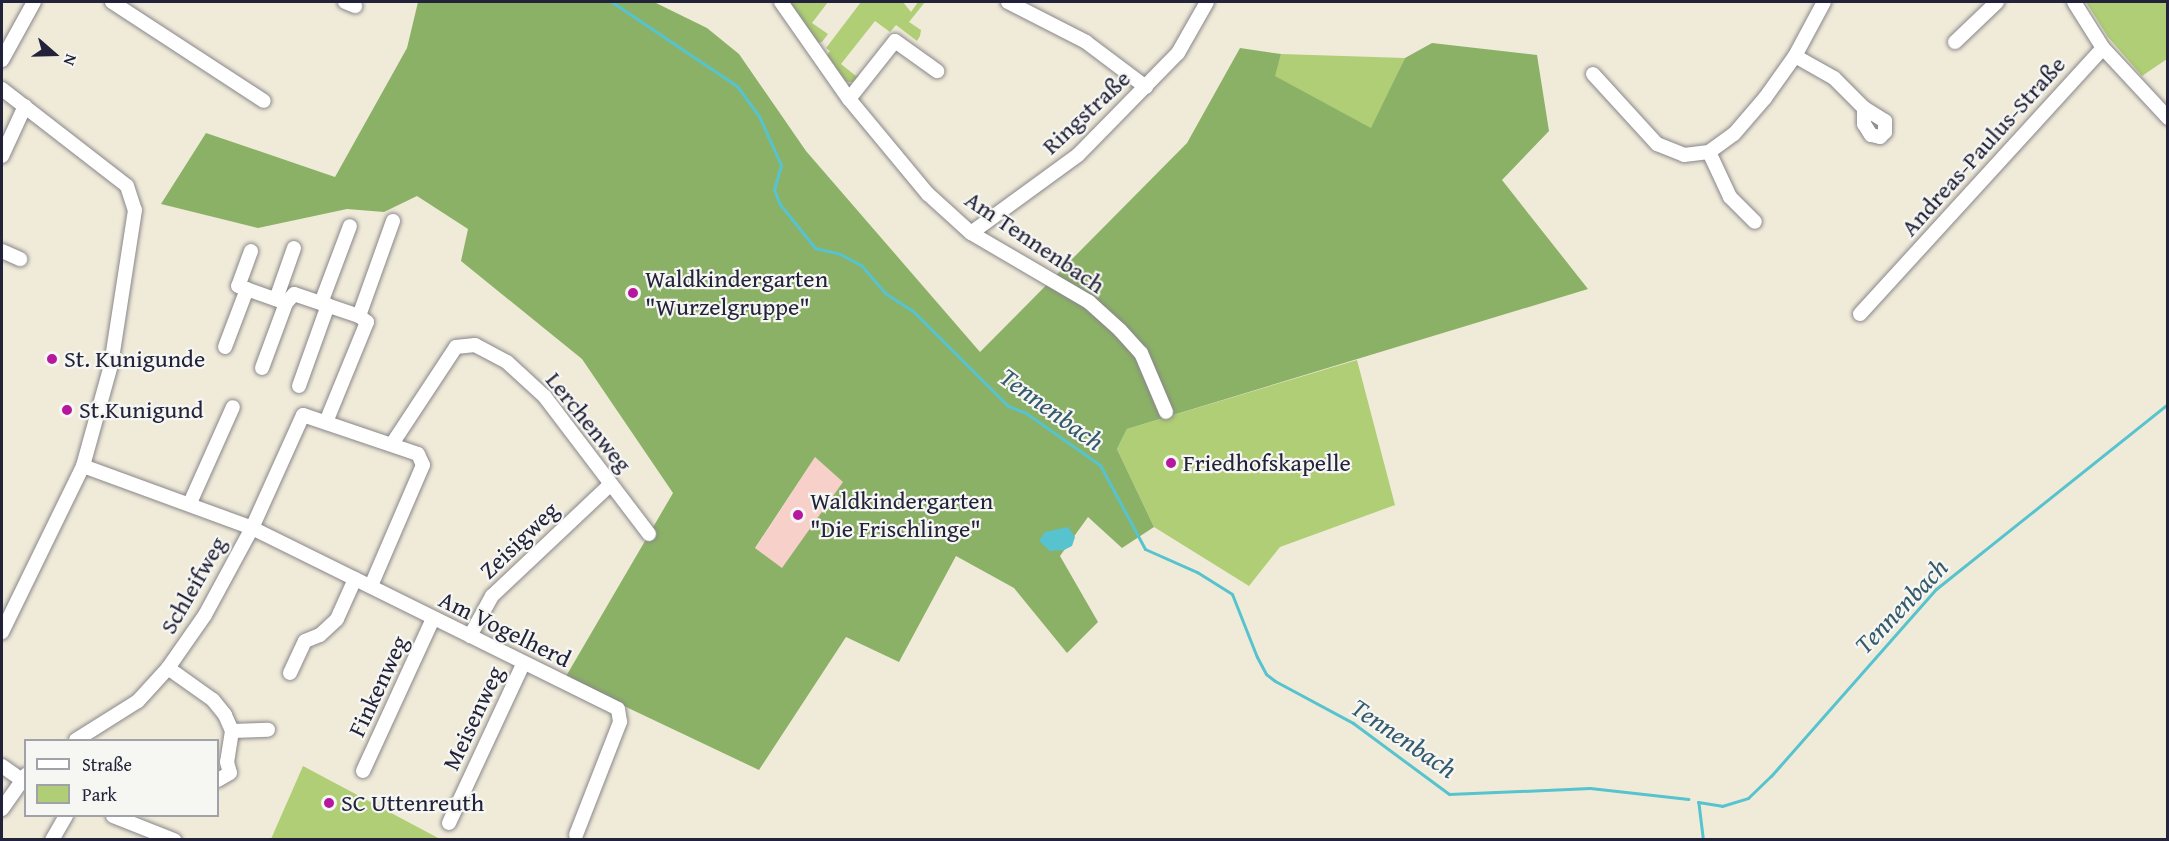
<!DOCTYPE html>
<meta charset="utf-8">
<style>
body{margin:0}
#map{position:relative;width:2169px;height:841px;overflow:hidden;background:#f0ebd9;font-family:"Gentium Book Plus",serif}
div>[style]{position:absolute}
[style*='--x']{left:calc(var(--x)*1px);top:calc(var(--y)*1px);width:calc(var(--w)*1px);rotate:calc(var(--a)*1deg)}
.built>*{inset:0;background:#f7d0ca}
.green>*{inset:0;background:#afce75}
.forest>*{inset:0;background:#8bb166}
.water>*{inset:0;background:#56c3ce}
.stream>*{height:3px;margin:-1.5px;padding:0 1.5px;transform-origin:1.5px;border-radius:1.5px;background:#56c3ce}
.roads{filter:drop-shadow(0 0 2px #89868a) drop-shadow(0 0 2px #89868a)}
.street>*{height:14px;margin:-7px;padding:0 7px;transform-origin:7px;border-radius:7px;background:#fff}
.dots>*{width:16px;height:16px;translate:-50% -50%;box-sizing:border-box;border:3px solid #f6f6f2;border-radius:50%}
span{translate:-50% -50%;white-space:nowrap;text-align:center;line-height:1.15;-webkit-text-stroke:4.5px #f6f6f2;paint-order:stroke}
.street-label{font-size:24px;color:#22223b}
.poi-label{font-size:24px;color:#22223b}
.left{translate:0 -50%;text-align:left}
.water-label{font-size:26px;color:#345a6e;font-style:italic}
.frame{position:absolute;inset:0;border:3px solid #22223b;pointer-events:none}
.legend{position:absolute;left:24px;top:739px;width:195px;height:78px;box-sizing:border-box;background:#f6f6f2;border:2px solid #a1a1a9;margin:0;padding:8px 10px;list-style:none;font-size:18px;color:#22223b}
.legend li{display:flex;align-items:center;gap:12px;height:30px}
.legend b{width:30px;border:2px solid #a1a1a9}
.north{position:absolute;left:24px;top:24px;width:60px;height:60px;-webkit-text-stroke:4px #f6f6f2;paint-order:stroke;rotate:110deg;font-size:16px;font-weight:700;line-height:24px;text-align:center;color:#22223b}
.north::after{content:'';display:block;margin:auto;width:21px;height:27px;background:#22223b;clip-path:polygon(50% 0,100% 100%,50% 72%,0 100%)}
</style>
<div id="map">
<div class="built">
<div style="clip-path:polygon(815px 457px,844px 482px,782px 569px,755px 549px)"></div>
</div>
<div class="green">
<div style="clip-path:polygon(789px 2px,828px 2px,812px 23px,828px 34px,822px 42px,817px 43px)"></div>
<div style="clip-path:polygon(861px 2px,903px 2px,911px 12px,918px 2px,925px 2px,909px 22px,921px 30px,920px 36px,917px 41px,896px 25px,890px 32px,875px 21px,841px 64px,856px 76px,862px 73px,855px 82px,846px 82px,827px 55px,830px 51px,826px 48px)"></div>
<div style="clip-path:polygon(2086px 2px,2167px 2px,2167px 59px,2142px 76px,2108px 37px)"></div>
<div style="clip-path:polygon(1281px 54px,1405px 58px,1372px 129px,1274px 76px)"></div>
<div style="clip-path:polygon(1357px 360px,1395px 505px,1280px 547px,1249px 586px,1154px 527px,1117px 449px,1127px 429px)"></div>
<div style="clip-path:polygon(303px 766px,440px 839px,271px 839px)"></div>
</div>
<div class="forest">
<div style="clip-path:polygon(evenodd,418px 2px,654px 2px,707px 28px,739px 54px,806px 151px,980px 352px,1187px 143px,1240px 48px,1281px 54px,1275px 76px,1371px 128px,1405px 58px,1432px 43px,1537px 55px,1549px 131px,1502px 180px,1588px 289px,1127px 429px,1117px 449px,1154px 527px,1122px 548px,1088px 517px,1060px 556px,1098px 622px,1067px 653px,1014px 588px,956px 556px,899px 662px,846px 637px,759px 770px,565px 678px,673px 493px,582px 359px,461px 261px,468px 229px,417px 196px,384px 212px,347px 209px,258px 228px,161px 204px,206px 133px,335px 177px,407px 48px,418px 2px,815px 457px,843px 482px,782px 568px,755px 548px,815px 457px)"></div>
</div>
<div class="water">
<div style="clip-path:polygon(1068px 527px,1075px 537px,1072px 546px,1064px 550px,1050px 551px,1039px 541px,1045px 532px)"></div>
</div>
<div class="stream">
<div style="--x:612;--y:2;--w:151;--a:33.9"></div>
<div style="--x:737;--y:86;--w:37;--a:54"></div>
<div style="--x:759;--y:116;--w:54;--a:65.8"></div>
<div style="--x:781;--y:165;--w:25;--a:106"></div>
<div style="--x:774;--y:189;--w:15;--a:70"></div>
<div style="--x:779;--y:203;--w:58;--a:51.3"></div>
<div style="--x:815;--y:248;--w:26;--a:13"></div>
<div style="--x:840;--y:254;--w:24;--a:28"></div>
<div style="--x:861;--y:265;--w:37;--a:49"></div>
<div style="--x:885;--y:293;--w:33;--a:33"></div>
<div style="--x:913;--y:311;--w:134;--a:45"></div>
<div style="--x:1008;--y:406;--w:19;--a:21"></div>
<div style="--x:1026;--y:413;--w:90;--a:35.1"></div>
<div style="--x:1100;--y:465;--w:95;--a:61.8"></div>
<div style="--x:1145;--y:549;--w:57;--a:23.9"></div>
<div style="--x:1197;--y:572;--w:41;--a:32.2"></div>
<div style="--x:1232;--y:594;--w:68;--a:68.4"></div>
<div style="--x:1257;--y:657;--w:19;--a:62"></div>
<div style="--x:1266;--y:674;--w:11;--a:38"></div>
<div style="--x:1275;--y:681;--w:89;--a:28.3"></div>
<div style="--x:1353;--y:723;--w:119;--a:36.5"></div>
<div style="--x:1449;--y:794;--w:141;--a:-2.4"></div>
<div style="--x:1590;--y:788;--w:99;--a:6.4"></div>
<div style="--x:1703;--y:840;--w:38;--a:-97"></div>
<div style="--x:1698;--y:802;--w:24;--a:9"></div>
<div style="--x:1722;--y:806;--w:27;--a:-17"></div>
<div style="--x:1748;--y:798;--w:32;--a:-44"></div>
<div style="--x:1771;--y:776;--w:249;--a:-48.6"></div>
<div style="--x:1936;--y:589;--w:297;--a:-38.6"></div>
</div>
<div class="roads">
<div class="street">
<div style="--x:112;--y:2;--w:181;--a:33.1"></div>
<div style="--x:345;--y:2;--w:11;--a:22"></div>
<div style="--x:781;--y:2;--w:118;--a:55"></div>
<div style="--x:849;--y:99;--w:124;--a:50.3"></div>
<div style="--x:928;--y:194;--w:58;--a:42.2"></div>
<div style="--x:971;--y:233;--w:137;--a:30.3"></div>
<div style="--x:1089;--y:302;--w:42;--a:42.1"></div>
<div style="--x:1120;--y:330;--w:31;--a:48"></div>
<div style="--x:1141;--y:353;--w:64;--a:67"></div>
<div style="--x:1008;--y:2;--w:88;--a:27.1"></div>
<div style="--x:1086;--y:42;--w:75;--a:36.9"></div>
<div style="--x:2074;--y:2;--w:54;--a:57.8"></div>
<div style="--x:2103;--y:48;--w:96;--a:47.1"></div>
<div style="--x:1955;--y:42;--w:58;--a:-43.6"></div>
<div style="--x:1795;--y:56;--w:45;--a:29.4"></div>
<div style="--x:1834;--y:78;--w:42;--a:45"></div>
<div style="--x:1864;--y:108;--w:25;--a:32"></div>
<div style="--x:1885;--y:121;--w:11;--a:90"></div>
<div style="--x:1885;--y:132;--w:7;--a:135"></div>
<div style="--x:1880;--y:137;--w:9;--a:-167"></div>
<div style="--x:1871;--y:135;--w:13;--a:-122"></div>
<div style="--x:1864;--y:124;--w:16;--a:-90"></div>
<div style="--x:2;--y:60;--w:66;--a:-61.1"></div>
<div style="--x:1593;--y:74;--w:95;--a:47.6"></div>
<div style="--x:1657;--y:144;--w:29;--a:22"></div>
<div style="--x:1684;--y:155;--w:25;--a:-7"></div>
<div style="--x:1709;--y:152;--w:31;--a:-36"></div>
<div style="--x:1734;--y:134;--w:48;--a:-49.3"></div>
<div style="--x:1765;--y:98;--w:52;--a:-54.5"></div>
<div style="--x:1795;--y:56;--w:61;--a:-61.8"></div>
<div style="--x:2;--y:89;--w:158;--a:37.8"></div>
<div style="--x:127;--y:186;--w:25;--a:72"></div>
<div style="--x:135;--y:210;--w:157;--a:98.8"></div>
<div style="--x:111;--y:365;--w:105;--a:105.5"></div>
<div style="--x:83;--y:466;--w:185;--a:116"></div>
<div style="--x:849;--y:99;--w:74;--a:-51.6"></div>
<div style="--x:895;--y:41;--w:52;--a:35.5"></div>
<div style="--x:1709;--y:152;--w:50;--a:65"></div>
<div style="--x:1730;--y:197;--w:35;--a:45"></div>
<div style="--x:2;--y:156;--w:55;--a:-65.3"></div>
<div style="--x:971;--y:233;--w:132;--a:-36.1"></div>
<div style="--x:1078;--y:155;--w:143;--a:-45.6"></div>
<div style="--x:1178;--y:53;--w:59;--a:-60.4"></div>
<div style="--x:2;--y:251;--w:20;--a:24"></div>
<div style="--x:251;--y:251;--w:37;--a:110"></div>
<div style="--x:238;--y:286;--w:51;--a:19.5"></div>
<div style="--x:286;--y:303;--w:12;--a:-48"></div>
<div style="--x:294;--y:294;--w:69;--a:18.7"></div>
<div style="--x:276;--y:299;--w:54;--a:-70.6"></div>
<div style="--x:321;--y:303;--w:82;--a:-69.4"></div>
<div style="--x:1860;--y:314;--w:360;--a:-47.6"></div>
<div style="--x:225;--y:347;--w:62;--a:-69.2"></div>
<div style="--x:262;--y:368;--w:69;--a:-69.7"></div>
<div style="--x:299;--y:386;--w:86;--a:-70.3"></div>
<div style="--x:326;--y:422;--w:108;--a:-67.7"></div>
<div style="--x:367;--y:322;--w:10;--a:-143"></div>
<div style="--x:359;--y:316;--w:101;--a:-70.3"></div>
<div style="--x:392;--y:444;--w:116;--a:-56.6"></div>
<div style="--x:456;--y:347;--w:19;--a:-6"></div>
<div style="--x:475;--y:345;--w:36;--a:28"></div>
<div style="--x:507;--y:362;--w:52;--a:42.6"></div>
<div style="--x:545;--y:397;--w:172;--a:52.8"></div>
<div style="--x:83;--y:466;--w:180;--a:20.1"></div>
<div style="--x:252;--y:528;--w:408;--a:26.3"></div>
<div style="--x:618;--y:709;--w:13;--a:81"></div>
<div style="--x:620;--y:722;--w:121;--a:111.3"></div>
<div style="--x:190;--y:503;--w:105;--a:-65.9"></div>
<div style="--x:470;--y:636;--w:46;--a:-61.2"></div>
<div style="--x:492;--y:596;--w:163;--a:-43.3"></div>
<div style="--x:168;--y:668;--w:55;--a:35.4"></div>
<div style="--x:213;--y:700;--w:19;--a:51"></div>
<div style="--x:225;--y:715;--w:17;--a:66"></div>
<div style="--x:232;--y:731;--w:31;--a:99"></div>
<div style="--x:227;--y:762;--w:11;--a:75"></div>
<div style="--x:230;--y:773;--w:14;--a:150"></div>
<div style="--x:290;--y:673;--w:35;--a:-65"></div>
<div style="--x:305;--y:641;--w:16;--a:-22"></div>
<div style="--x:320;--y:635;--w:23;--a:-43"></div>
<div style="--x:337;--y:619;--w:44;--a:-65.8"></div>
<div style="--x:232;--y:731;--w:36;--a:-2"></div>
<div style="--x:76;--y:740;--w:73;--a:-32.2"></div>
<div style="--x:138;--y:701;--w:45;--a:-47.7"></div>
<div style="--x:168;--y:668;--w:65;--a:-55.1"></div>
<div style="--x:205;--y:615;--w:99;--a:-61.6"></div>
<div style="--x:252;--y:528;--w:124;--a:-65.7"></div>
<div style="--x:303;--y:415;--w:121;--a:18.7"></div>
<div style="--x:418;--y:454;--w:12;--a:66"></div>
<div style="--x:423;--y:465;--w:132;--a:113.3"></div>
<div style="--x:2;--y:766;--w:29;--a:35"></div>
<div style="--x:363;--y:771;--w:167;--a:-65.3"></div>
<div style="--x:2;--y:809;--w:42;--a:-54.8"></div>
<div style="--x:113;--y:816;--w:66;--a:21.5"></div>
<div style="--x:449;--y:823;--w:175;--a:-65"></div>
<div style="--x:52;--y:840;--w:28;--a:-60"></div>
</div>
</div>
<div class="dots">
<div style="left:633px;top:293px;background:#b5179e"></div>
<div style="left:52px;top:359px;background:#b5179e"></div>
<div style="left:67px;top:410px;background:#b5179e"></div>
<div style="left:1171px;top:463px;background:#b5179e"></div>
<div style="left:798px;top:515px;background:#b5179e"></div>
<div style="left:329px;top:803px;background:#b5179e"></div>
</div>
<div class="street-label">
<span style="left:1086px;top:112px;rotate:-43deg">Ringstraße</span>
<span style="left:1983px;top:146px;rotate:-48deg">Andreas-Paulus-Straße</span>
<span style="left:1035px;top:242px;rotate:34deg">Am Tennenbach</span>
<span style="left:589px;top:422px;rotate:51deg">Lerchenweg</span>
<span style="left:519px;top:540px;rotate:-44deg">Zeisigweg</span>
<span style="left:193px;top:585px;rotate:-60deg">Schleifweg</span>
<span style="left:505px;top:629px;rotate:26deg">Am Vogelherd</span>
<span style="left:378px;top:686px;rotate:-65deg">Finkenweg</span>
<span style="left:473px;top:718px;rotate:-65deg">Meisenweg</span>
</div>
<div class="poi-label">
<span class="left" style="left:645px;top:293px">Waldkindergarten<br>"Wurzelgruppe"</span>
<span class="left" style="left:64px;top:359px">St. Kunigunde</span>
<span class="left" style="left:79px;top:410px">St.Kunigund</span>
<span class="left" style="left:1183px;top:463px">Friedhofskapelle</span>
<span class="left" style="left:810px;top:515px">Waldkindergarten<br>"Die Frischlinge"</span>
<span class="left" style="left:341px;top:803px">SC Uttenreuth</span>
</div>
<div class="water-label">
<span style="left:1052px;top:409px;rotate:36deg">Tennenbach</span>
<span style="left:1901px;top:606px;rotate:-46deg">Tennenbach</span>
<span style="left:1404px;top:738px;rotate:34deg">Tennenbach</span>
</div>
<div class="frame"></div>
<ul class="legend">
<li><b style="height:8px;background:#fff"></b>Straße</li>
<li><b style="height:16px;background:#afce75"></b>Park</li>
</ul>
<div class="north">N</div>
</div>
